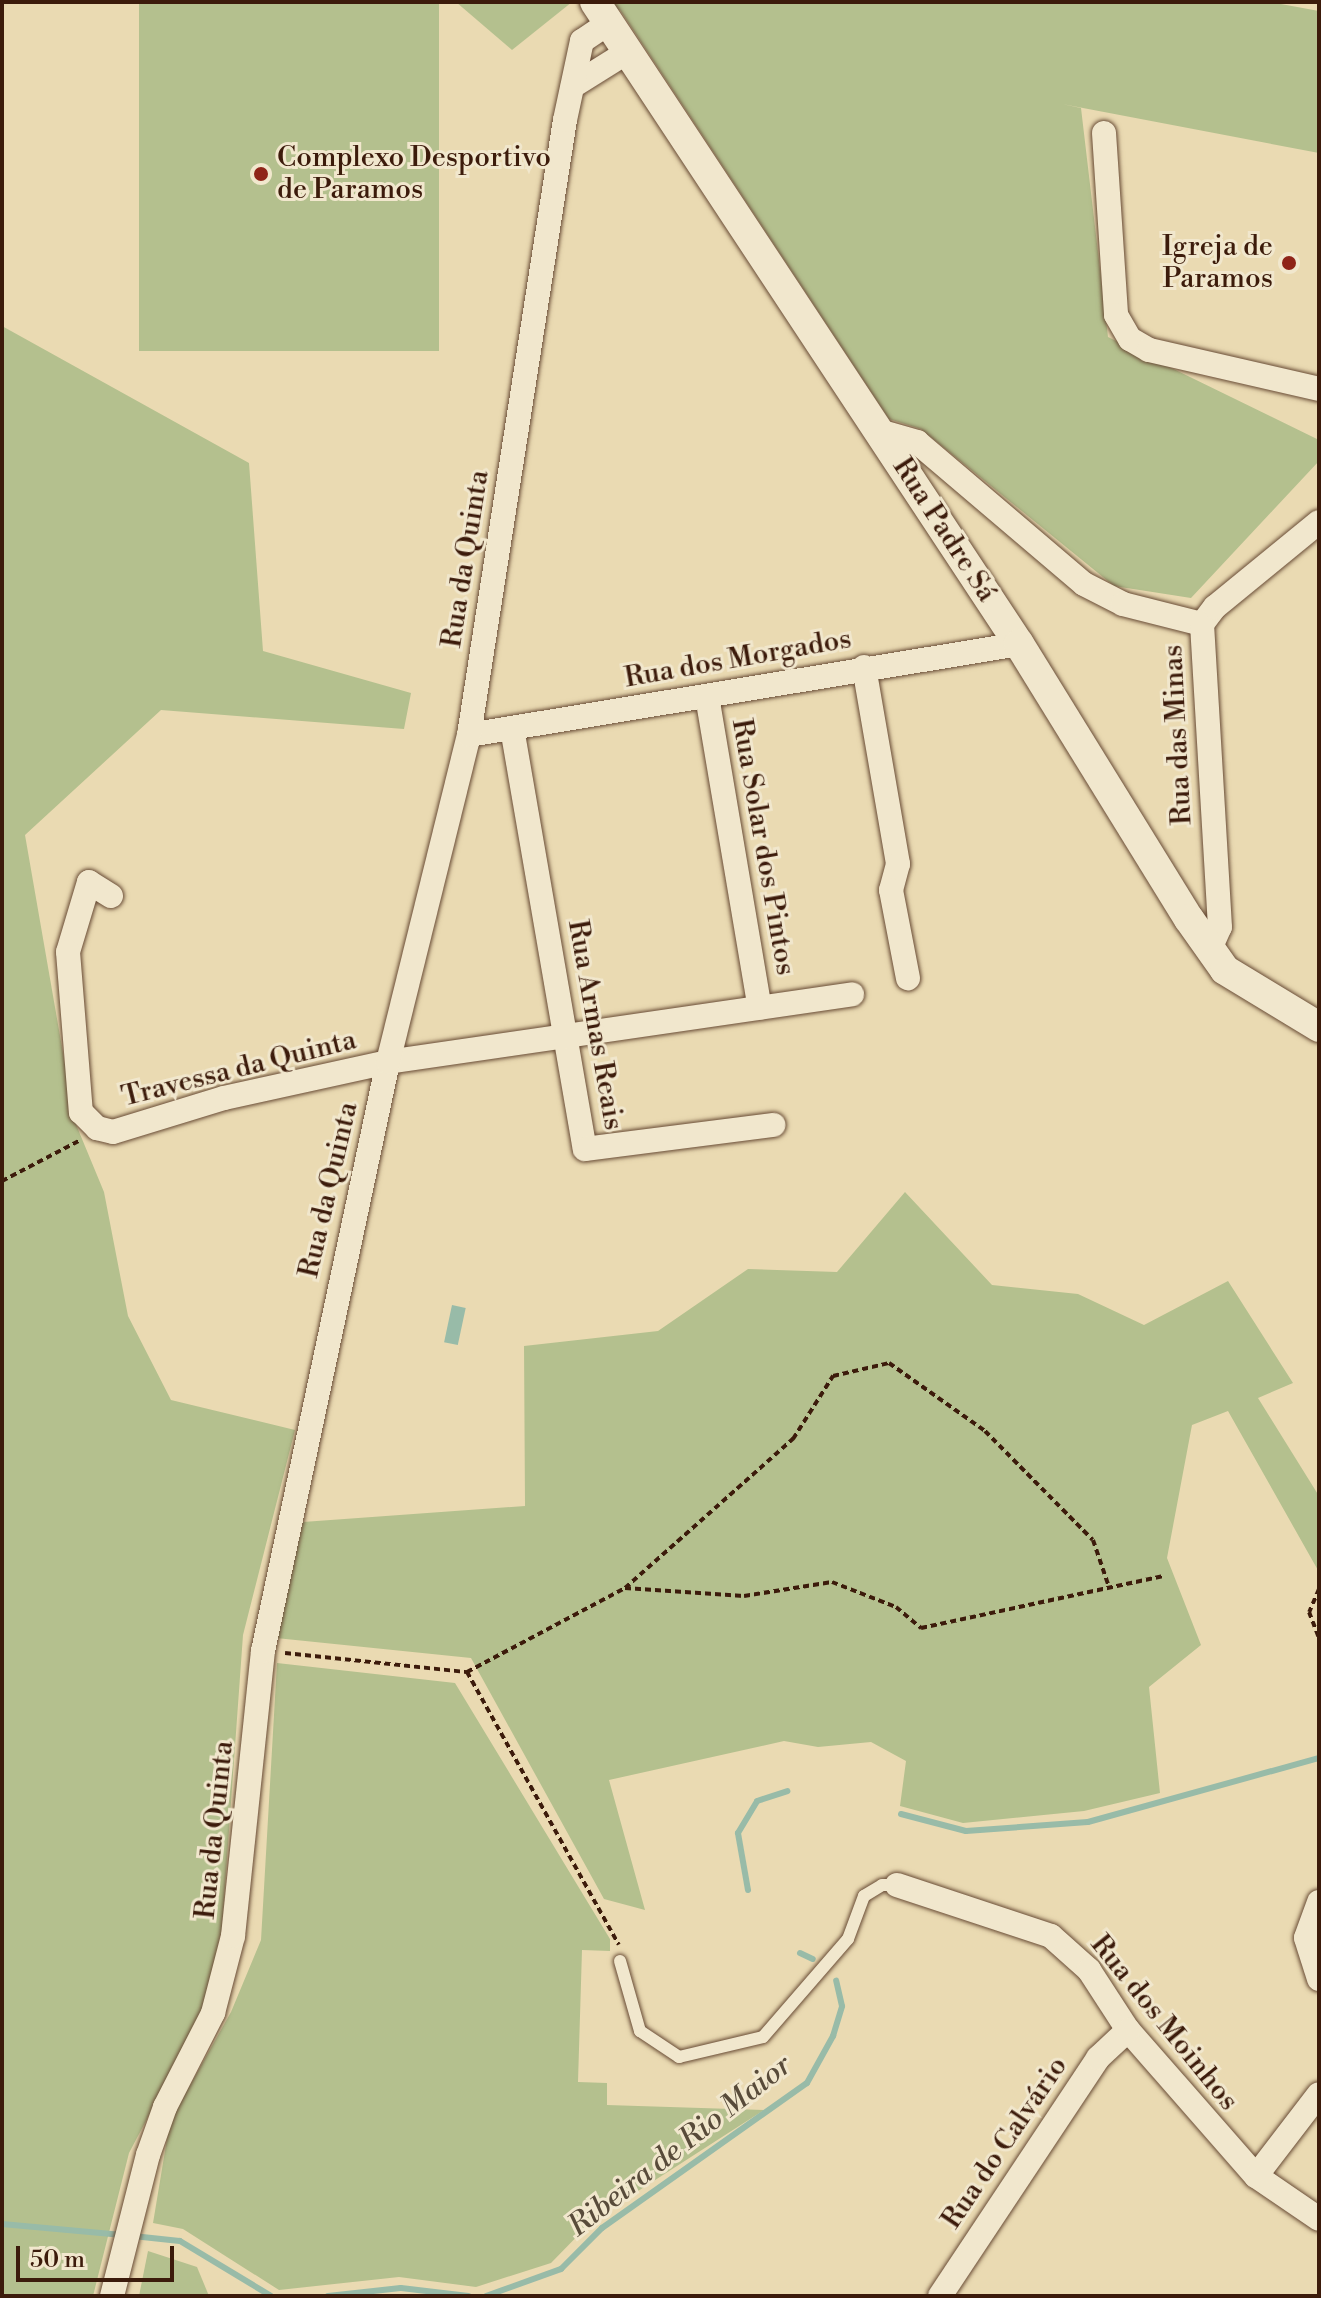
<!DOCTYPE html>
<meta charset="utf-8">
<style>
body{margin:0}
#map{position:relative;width:1321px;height:2298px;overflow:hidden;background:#eadab2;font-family:"Libre Bodoni",serif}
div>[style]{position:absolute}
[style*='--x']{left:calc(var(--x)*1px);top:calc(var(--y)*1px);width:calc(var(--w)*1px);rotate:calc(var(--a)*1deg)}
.green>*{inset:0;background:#b4c08e;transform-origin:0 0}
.water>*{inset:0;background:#98bba8;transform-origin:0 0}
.stream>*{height:6px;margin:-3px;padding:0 3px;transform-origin:3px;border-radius:3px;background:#98bba8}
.path>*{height:4px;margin-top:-2px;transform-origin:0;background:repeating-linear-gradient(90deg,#3c1b0b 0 6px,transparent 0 10px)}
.roads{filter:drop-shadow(0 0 2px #684b35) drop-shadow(0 0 2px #684b35)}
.service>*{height:12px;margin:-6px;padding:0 6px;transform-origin:6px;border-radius:6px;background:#f1e7cd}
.minor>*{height:24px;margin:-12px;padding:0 12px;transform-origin:12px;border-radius:12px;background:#f1e7cd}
.tertiary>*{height:30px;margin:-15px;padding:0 15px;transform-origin:15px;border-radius:15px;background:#f1e7cd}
.dots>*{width:22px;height:22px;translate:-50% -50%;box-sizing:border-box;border:4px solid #f1e7cd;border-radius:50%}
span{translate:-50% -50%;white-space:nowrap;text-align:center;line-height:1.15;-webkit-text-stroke:6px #f1e7cd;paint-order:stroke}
.poi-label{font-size:28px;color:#3c1b0b}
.left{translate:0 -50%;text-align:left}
.right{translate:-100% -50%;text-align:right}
.street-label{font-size:28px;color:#3c1b0b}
.water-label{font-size:30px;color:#584b3a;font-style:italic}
.frame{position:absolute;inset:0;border:4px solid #3c1b0b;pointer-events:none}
.scale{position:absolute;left:16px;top:2246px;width:158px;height:36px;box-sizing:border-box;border:4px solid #3c1b0b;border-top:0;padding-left:10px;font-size:24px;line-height:28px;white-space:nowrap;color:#3c1b0b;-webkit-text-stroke:6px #f1e7cd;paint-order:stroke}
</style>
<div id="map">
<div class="green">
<div style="left:139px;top:2px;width:300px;height:349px"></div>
<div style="clip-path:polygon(456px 2px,572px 2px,512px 50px)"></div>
<div style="clip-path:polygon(590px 2px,1270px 2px,1319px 11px,1319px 153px,1062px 104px,1081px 108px,1108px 337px,1319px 440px,1319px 461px,1191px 598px,1114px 586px,921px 429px,889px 419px,620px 10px)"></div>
<div style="clip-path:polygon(2px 326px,249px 463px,263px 651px,411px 693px,404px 729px,161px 710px,25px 835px,75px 1122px,104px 1192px,128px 1316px,171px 1400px,295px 1430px,243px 1635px,222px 1928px,202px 2015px,129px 2153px,93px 2296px,2px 2296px)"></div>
<div style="clip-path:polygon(905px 1192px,992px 1285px,1078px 1294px,1144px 1325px,1228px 1281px,1293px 1383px,1258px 1398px,1319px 1496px,1319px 1572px,1228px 1411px,1192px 1425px,1167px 1558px,1201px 1645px,1149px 1687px,1160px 1793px,1084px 1811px,963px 1823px,900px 1806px,906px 1761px,871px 1742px,818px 1747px,784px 1741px,609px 1780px,645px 1910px,604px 1899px,471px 1658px,276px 1638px,303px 1522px,525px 1506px,524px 1346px,658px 1331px,748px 1269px,837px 1272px)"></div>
<div style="clip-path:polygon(277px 1663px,455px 1683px,610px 1939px,610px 1951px,582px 1950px,578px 2082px,607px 2083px,607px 2105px,764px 2110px,593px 2220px,551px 2263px,476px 2287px,399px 2277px,279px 2290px,183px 2229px,153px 2223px,170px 2121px,231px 2012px,261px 1940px)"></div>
<div style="clip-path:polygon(148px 2251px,197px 2267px,209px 2296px,139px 2296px)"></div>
</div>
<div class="water">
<div style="left:452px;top:1305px;width:14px;height:38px;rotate:12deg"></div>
</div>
<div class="stream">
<div style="--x:901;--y:1814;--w:67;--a:14.7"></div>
<div style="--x:966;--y:1831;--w:122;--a:-4.2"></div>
<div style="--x:1088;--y:1822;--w:240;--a:-15.5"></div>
<div style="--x:748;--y:1890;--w:58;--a:-100"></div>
<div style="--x:738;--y:1833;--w:37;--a:-59"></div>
<div style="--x:757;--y:1801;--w:32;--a:-18"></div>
<div style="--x:800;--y:1953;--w:14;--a:25"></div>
<div style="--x:2;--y:2224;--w:121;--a:5.2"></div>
<div style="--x:133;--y:2236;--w:47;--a:6.1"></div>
<div style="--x:180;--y:2241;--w:106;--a:31.1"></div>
<div style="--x:328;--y:2296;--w:73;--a:-6.3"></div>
<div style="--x:401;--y:2288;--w:68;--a:6.7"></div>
<div style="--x:486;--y:2296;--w:80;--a:-19.8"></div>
<div style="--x:561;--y:2269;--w:58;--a:-45"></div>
<div style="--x:602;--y:2228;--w:251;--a:-35.3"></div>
<div style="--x:807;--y:2083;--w:54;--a:-61"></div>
<div style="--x:833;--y:2036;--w:31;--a:-73"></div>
<div style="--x:842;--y:2006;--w:26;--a:-103"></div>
</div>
<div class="path">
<div style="--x:2;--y:1181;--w:87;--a:-27.5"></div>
<div style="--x:625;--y:1588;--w:225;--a:-41.6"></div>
<div style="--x:793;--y:1439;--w:75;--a:-57.6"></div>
<div style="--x:833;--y:1376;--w:57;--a:-13.1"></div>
<div style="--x:889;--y:1363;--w:118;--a:35.3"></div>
<div style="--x:985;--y:1431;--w:153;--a:45.3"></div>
<div style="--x:1093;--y:1540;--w:50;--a:71.2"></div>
<div style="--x:1319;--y:1589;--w:25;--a:113"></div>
<div style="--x:1309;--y:1612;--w:28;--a:69"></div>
<div style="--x:285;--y:1653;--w:183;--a:6"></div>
<div style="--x:467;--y:1672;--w:179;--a:-28"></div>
<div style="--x:625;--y:1588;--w:119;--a:3.8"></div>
<div style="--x:744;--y:1596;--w:89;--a:-9"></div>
<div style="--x:832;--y:1582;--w:69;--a:21.3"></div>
<div style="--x:896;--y:1607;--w:33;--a:40"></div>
<div style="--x:921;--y:1628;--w:248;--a:-12.1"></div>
<div style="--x:467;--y:1672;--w:312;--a:60.9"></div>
</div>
<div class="roads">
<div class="service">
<div style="--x:620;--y:1961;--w:73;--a:74.1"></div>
<div style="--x:640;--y:2031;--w:47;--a:33.7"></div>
<div style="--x:679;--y:2057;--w:86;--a:-13.4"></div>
<div style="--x:763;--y:2037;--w:130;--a:-49.1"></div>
<div style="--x:848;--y:1939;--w:46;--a:-69.6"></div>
<div style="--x:864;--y:1896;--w:21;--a:-31"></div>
<div style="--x:882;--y:1885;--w:15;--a:0"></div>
</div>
<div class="minor">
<div style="--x:573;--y:86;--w:66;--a:-32"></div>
<div style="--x:1104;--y:133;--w:182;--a:86.2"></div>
<div style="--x:1116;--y:315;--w:28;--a:60"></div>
<div style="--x:1130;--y:339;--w:22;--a:30"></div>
<div style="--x:1149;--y:350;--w:174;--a:12.9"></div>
<div style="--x:879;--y:431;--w:40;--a:16"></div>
<div style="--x:917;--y:442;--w:219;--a:40.4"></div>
<div style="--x:1084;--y:584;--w:44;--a:27.1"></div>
<div style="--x:1123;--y:604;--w:81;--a:14.2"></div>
<div style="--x:864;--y:667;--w:200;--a:80.2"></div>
<div style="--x:898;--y:864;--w:27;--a:105"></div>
<div style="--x:891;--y:890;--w:90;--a:79.1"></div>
<div style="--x:707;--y:696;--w:316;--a:80.4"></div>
<div style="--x:512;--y:728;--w:427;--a:80.2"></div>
<div style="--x:585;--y:1149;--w:190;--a:-7.3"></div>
<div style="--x:469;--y:735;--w:557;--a:-9.39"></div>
<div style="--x:111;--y:896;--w:26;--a:-148"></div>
<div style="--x:89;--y:882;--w:73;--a:106.7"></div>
<div style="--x:68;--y:952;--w:161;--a:85.4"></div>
<div style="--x:81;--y:1112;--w:23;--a:45"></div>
<div style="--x:97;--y:1128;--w:16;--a:14"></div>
<div style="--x:113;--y:1132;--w:116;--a:-17"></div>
<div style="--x:224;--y:1098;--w:168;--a:-12.4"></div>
<div style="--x:388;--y:1062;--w:469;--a:-8.3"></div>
<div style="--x:1210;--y:949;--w:24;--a:-66"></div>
<div style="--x:1220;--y:927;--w:304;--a:-93.4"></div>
<div style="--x:1202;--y:624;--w:21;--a:-53"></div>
<div style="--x:1215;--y:607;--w:134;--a:-39.3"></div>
<div style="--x:897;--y:1885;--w:162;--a:18.3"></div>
<div style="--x:1051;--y:1936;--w:51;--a:41.8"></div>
<div style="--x:1089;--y:1970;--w:72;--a:57"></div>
<div style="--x:1128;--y:2030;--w:194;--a:48.8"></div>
<div style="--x:1256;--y:2176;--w:76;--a:34.3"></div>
<div style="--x:1319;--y:1902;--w:38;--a:110"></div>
<div style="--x:1306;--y:1938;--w:43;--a:72.4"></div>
<div style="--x:1256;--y:2176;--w:103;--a:-52.5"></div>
<div style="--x:112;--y:2296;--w:146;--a:-75.7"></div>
<div style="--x:148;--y:2155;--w:51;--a:-70.5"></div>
<div style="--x:165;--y:2107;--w:106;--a:-62.9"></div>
<div style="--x:213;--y:2013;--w:80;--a:-75.4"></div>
<div style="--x:233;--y:1936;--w:287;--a:-84"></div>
<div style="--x:263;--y:1651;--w:602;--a:-78.02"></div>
<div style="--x:388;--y:1062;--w:337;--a:-76.1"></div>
<div style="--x:469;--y:735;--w:622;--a:-81.13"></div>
<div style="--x:565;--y:120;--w:81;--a:-77.9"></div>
<div style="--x:582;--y:41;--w:34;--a:-34"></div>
<div style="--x:940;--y:2296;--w:286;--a:-56.4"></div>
<div style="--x:1098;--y:2058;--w:41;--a:-43"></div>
</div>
<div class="tertiary">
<div style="--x:595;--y:2;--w:769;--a:56.56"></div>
<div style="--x:1019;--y:644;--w:323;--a:58.3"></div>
<div style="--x:1189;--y:919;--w:62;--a:54.8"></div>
<div style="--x:1225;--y:970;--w:110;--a:31.2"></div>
</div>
</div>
<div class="dots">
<div style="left:261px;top:174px;background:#8f2418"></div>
<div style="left:1289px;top:263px;background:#8f2418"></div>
</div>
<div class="poi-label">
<span class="left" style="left:277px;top:174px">Complexo Desportivo<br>de Paramos</span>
<span class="right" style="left:1273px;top:263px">Igreja de<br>Paramos</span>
</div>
<div class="street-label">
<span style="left:944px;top:530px;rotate:57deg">Rua Padre Sá</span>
<span style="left:466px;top:559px;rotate:-81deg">Rua da Quinta</span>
<span style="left:738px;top:659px;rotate:-10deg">Rua dos Morgados</span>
<span style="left:1178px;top:735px;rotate:-93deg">Rua das Minas</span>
<span style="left:763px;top:847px;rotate:80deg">Rua Solar dos Pintos</span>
<span style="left:595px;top:1025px;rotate:80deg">Rua Armas Reais</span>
<span style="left:239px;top:1069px;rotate:-14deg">Travessa da Quinta</span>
<span style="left:329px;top:1190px;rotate:-77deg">Rua da Quinta</span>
<span style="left:215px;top:1830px;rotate:-84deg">Rua da Quinta</span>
<span style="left:1164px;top:2023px;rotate:51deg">Rua dos Moinhos</span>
<span style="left:1005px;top:2143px;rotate:-56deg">Rua do Calvário</span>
</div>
<div class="water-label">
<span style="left:680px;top:2146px;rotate:-38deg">Ribeira de Rio Maior</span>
</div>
<div class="frame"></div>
<div class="scale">50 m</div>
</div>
